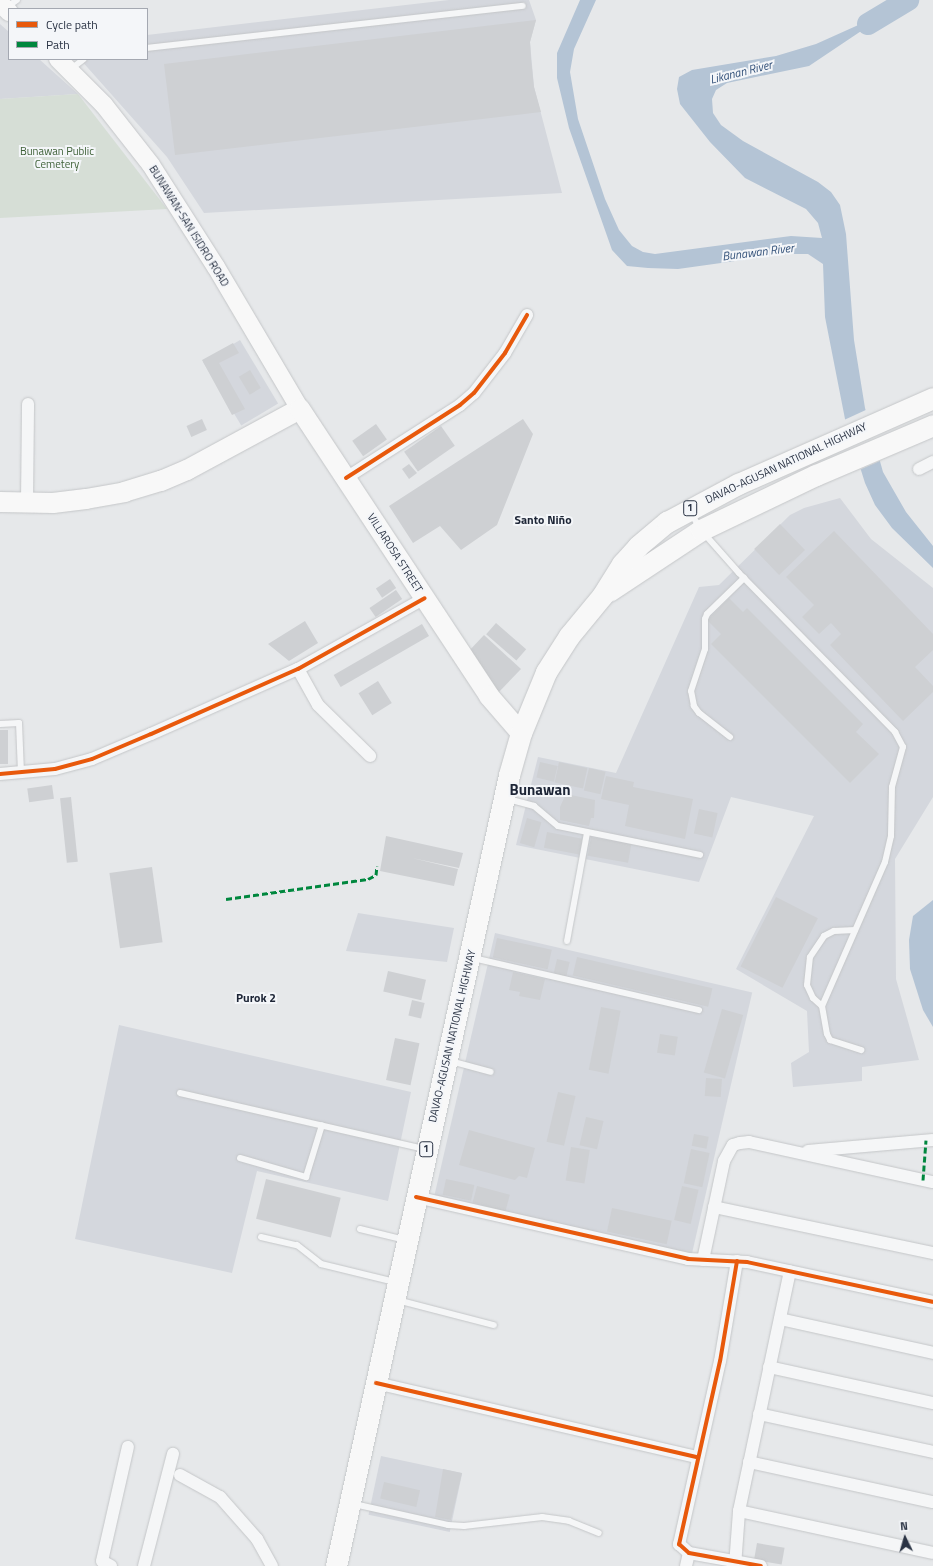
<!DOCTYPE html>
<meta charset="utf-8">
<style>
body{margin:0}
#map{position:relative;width:933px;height:1566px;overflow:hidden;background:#e6e8ea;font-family:"Titillium Web",sans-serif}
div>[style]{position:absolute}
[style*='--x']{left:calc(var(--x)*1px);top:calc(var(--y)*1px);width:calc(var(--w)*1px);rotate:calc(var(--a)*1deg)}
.built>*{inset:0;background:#d4d7dd;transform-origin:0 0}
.green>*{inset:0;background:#d6ded6}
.water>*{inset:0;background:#b4c4d5}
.pier>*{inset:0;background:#e6e8ea}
.river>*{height:22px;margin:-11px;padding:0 11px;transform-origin:11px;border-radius:11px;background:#b4c4d5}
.building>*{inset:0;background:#ced0d3;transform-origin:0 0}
.roads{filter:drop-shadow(0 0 1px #c4c6c8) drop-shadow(0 0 1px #c4c6c8)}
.service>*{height:6px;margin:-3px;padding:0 3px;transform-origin:3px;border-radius:3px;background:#f5f6f7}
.minor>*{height:12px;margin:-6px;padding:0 6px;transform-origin:6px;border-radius:6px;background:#f5f6f7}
.secondary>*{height:18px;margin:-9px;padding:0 9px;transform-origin:9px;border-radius:9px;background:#f8f8f8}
.primary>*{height:20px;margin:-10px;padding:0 10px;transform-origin:10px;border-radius:10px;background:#f8f8f8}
.trunk>*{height:21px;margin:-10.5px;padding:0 10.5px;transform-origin:10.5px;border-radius:10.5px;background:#f8f8f8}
.quiet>*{height:3px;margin-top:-1.5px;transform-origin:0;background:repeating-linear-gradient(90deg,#00873e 0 6px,transparent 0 9px)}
.cycleway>*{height:4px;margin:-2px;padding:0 2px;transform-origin:2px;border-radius:2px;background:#e8590c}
span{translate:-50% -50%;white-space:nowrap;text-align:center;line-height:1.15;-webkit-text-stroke:4px #f4f6f9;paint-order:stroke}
.shield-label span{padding:1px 3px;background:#f4f6f9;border:1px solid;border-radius:3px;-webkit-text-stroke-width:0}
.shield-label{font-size:10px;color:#2b3445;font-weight:700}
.park-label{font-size:11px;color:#3f6138}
.street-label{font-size:11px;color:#2b3445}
.water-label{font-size:12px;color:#34527a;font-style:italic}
.neighbourhood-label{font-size:12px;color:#1d2536;font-weight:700}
.district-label{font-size:15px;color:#1d2536;font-weight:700}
.legend{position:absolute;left:8px;top:8px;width:140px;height:52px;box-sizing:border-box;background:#f4f6f9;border:1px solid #a4a8b1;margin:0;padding:5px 7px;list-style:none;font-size:12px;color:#2b3445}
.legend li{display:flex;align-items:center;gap:8px;height:20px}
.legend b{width:20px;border:1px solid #a4a8b1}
.north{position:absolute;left:885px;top:1518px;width:40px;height:40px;-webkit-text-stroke:3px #f4f6f9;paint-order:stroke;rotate:355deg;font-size:11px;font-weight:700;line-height:16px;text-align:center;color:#2b3445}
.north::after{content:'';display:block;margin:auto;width:14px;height:18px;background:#2b3445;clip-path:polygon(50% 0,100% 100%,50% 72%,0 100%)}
</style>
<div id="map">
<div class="built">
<div style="clip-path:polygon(449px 0,529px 0,536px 20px,530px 42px,534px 87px,562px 193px,204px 213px,167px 157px,80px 59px,147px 59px,147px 35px)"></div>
<div style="clip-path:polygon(0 24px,9px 32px,9px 59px,39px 59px,78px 94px,0 99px)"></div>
<div style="left:240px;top:340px;width:74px;height:43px;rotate:59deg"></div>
<div style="clip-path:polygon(840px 498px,871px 539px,933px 588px,933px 797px,895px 859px,896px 979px,919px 1060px,862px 1067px,862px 1081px,793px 1087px,791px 1063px,809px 1052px,807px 1011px,736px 969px,814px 816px,731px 797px,699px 882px,516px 845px,538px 757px,616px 773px,699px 587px,719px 585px,790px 515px,804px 508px)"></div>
<div style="clip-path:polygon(358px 913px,454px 928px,447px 962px,346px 951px)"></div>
<div style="left:495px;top:933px;width:264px;height:272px;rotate:13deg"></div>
<div style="clip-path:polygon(119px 1025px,411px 1092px,388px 1201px,257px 1171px,232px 1273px,75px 1239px)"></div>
<div style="left:381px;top:1456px;width:83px;height:60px;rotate:12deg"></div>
</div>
<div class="green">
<div style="clip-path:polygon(78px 94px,167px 209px,0 218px,0 99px)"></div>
</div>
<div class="water">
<div style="clip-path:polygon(580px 0,596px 0,574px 49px,570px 72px,578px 119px,605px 199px,619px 230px,632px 246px,643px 252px,655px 254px,791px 236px,822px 238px,818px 223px,806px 209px,745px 178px,710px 142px,680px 104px,677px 89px,679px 77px,692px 70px,776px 56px,816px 44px,894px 9px,809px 66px,727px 83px,716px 90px,712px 99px,713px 113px,721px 125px,743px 141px,818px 182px,831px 192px,840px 205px,846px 234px,854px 340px,865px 408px,883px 472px,906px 512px,933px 546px,933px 568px,892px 528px,875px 505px,865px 483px,845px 419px,825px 317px,823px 264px,808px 254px,786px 254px,678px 269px,648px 268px,627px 266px,612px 250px,569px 128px,557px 78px,557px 53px)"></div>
<div style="clip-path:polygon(933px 900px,933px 1027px,923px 1010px,910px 969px,909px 940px,913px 916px)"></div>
</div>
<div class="pier">
<div style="clip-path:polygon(868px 409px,874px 432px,850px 442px,844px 420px)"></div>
<div style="clip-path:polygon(875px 435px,882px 460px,859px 470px,852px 445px)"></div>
</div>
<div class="river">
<div style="--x:868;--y:24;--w:47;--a:-31"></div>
</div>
<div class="building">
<div style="clip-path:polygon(536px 20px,530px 42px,531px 59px,534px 87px,541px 112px,175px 155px,164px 64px)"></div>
<div style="clip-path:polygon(233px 343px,239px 353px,219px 363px,245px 409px,232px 415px,202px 360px)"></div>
<div style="left:250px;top:370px;width:21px;height:13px;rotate:59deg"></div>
<div style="left:202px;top:419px;width:12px;height:17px;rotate:66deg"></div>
<div style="clip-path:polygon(523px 419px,533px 434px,497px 525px,461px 550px,440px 526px,413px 543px,389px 506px)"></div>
<div style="left:376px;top:424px;width:19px;height:29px;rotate:55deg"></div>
<div style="left:441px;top:426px;width:24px;height:45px;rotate:55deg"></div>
<div style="clip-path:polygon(409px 464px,417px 473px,409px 479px,402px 469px)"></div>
<div style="left:780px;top:524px;width:36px;height:36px;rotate:46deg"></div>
<div style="clip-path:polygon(834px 531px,933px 634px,933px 650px,915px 667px,933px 686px,933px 692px,903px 721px,830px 645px,841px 634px,831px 623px,819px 634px,802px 617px,814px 605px,786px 577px)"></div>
<div style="left:390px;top:579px;width:11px;height:17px;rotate:56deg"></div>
<div style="left:396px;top:590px;width:11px;height:32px;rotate:56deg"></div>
<div style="clip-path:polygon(729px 598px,743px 612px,747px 608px,863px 724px,856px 732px,879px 754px,850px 783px,711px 644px,721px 634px,707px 620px)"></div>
<div style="clip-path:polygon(305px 621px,318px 643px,289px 661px,268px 644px)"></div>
<div style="left:496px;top:623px;width:40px;height:15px;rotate:41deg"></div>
<div style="left:422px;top:624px;width:14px;height:102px;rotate:60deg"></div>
<div style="clip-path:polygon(484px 635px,521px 669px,498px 693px,468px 652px)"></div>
<div style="left:378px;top:681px;width:26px;height:23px;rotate:58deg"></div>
<div style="left:0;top:730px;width:8px;height:34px"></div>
<div style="left:540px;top:762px;width:18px;height:16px;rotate:13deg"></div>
<div style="left:559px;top:762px;width:29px;height:21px;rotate:12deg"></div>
<div style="left:589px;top:768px;width:17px;height:23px;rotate:13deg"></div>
<div style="clip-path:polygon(606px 776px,634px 782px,633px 787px,693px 799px,685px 839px,625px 826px,631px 795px,629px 805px,601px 799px)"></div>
<div style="left:52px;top:785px;width:14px;height:25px;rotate:82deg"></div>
<div style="clip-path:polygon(566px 794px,595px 800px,594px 818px,591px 818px,589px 826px,560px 820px,560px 807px)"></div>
<div style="left:71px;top:797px;width:65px;height:11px;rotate:84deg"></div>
<div style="left:699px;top:809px;width:19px;height:25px;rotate:12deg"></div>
<div style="left:527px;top:818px;width:15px;height:26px;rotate:16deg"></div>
<div style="left:547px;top:832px;width:36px;height:16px;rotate:11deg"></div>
<div style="clip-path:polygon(386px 836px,463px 853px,459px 868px,412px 858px,458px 869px,454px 886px,380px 871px)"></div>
<div style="left:591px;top:837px;width:41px;height:19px;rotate:10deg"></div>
<div style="left:152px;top:867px;width:76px;height:43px;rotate:82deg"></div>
<div style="left:776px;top:897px;width:47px;height:78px;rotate:27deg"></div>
<div style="left:497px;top:938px;width:56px;height:20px;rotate:12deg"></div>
<div style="left:577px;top:957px;width:139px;height:19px;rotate:13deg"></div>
<div style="left:557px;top:959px;width:13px;height:16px;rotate:13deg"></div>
<div style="left:388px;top:971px;width:39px;height:21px;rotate:13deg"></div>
<div style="clip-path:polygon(513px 972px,545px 979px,540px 1000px,519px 996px,520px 992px,509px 990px)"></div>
<div style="left:412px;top:1000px;width:13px;height:16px;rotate:13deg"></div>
<div style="left:601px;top:1007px;width:20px;height:64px;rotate:11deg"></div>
<div style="left:722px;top:1009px;width:22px;height:66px;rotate:16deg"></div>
<div style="left:660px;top:1034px;width:18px;height:19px;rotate:9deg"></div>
<div style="left:395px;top:1038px;width:25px;height:43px;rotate:12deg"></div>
<div style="left:706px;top:1078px;width:16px;height:18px;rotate:4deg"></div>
<div style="left:558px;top:1092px;width:18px;height:51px;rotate:13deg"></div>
<div style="left:586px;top:1117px;width:18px;height:29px;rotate:13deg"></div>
<div style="clip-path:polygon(469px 1130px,535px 1148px,527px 1178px,519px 1176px,515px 1180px,459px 1165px)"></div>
<div style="left:694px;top:1134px;width:15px;height:12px;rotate:11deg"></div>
<div style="left:571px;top:1147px;width:19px;height:34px;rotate:9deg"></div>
<div style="left:691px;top:1149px;width:19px;height:35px;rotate:12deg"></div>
<div style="left:266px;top:1179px;width:77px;height:41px;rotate:14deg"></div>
<div style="left:446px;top:1179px;width:29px;height:16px;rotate:12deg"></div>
<div style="left:477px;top:1186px;width:34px;height:17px;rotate:15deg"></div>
<div style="left:682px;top:1186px;width:17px;height:35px;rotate:13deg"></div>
<div style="left:612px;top:1208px;width:61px;height:24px;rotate:12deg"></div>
<div style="clip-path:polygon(443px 1469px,462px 1473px,451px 1520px,435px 1517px)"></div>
<div style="left:384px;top:1482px;width:37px;height:17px;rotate:13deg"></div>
<div style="left:757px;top:1543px;width:28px;height:17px;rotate:10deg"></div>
</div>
<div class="roads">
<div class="service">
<div style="--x:7;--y:7;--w:12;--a:-35"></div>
<div style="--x:147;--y:48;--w:378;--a:-6.4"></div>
<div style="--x:71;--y:69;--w:16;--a:-38"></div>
<div style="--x:691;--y:513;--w:20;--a:60"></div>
<div style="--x:701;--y:530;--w:57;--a:48.5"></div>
<div style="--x:739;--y:573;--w:223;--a:45.5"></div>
<div style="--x:895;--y:732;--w:17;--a:62"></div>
<div style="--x:903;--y:747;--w:41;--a:105.4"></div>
<div style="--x:892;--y:787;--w:49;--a:91.2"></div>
<div style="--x:891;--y:836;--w:27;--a:103"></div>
<div style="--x:885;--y:862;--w:157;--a:113.6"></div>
<div style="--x:822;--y:1006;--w:28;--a:80"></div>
<div style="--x:827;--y:1034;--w:7;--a:63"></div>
<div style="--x:830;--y:1040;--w:33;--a:18"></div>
<div style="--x:0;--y:724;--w:19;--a:-3"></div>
<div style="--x:19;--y:723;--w:50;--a:87.7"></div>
<div style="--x:730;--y:737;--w:39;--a:-142"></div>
<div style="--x:699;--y:713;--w:9;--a:-126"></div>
<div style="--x:694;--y:706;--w:15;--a:-101"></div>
<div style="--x:691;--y:691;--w:44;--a:-71.6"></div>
<div style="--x:705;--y:649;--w:30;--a:-90"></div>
<div style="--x:705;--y:619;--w:5;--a:-68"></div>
<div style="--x:707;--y:614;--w:52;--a:-44.2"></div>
<div style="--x:508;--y:799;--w:27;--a:15"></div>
<div style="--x:534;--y:806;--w:31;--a:40"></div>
<div style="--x:558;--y:826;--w:145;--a:11.5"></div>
<div style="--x:567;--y:941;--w:110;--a:-79.5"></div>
<div style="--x:473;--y:958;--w:232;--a:13"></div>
<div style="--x:822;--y:1006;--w:12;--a:-138"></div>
<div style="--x:813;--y:998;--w:14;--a:-115"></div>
<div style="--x:807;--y:985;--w:28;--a:-84"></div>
<div style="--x:810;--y:957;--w:25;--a:-56"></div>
<div style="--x:824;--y:936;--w:11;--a:-27"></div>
<div style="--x:834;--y:931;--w:21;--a:-3"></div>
<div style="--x:450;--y:1061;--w:42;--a:15"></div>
<div style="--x:180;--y:1093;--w:250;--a:12.9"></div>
<div style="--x:240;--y:1158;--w:69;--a:16.1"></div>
<div style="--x:306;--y:1177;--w:54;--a:-72.9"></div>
<div style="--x:360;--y:1229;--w:46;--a:13.7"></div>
<div style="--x:261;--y:1237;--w:37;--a:13"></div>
<div style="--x:297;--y:1245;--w:31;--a:38"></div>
<div style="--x:321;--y:1264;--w:76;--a:13.7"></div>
<div style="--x:397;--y:1300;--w:100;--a:14.5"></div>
<div style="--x:354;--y:1504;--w:96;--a:12.6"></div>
<div style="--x:448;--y:1525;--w:16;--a:4"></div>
<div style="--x:464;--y:1526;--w:79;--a:-6.6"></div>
<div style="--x:542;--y:1517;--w:27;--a:8"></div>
<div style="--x:569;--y:1521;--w:32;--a:22"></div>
</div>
<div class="minor">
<div style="--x:919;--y:469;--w:16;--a:-27"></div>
<div style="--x:346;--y:478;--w:135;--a:-32.6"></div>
<div style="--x:460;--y:405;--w:18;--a:-41"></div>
<div style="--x:474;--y:393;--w:51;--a:-52.2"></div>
<div style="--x:505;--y:353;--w:44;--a:-59.9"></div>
<div style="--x:27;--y:503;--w:99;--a:-89.4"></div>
<div style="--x:298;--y:669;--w:41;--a:60.9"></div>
<div style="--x:318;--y:705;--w:73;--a:44.4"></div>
<div style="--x:0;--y:774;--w:55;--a:-5.2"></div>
<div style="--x:55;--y:769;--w:38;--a:-15"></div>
<div style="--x:92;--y:759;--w:64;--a:-23"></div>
<div style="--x:151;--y:734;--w:161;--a:-23.9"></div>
<div style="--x:298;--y:669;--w:145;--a:-29.2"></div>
<div style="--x:808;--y:1151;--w:125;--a:-5"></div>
<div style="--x:416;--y:1197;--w:279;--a:12.8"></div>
<div style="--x:688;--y:1259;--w:59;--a:2.9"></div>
<div style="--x:747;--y:1262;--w:190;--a:12.1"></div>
<div style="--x:714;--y:1207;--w:224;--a:11.9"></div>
<div style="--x:703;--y:1260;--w:101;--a:-78"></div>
<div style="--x:724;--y:1161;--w:18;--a:-61"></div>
<div style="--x:733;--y:1145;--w:7;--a:-16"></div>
<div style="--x:740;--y:1143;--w:9;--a:-6"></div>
<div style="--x:749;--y:1142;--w:188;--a:12.3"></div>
<div style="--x:737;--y:1261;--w:101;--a:99.6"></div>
<div style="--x:720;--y:1361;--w:188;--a:102.6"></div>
<div style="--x:679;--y:1544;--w:13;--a:42"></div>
<div style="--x:689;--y:1553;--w:73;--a:10.2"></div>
<div style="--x:780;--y:1319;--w:157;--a:12.5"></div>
<div style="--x:769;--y:1367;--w:168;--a:12.4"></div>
<div style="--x:376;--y:1383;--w:329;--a:13"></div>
<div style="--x:759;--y:1414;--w:178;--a:12.3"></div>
<div style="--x:749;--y:1462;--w:188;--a:12.3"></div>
<div style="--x:180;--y:1475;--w:46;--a:28.8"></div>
<div style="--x:220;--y:1497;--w:56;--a:48.6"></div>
<div style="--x:257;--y:1539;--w:31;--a:61"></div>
<div style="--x:739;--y:1511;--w:198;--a:12.2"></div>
<div style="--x:111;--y:1566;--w:10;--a:-151"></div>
<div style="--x:102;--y:1561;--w:117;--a:-77.2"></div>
<div style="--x:144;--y:1566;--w:116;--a:-75.5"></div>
<div style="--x:686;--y:1566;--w:13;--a:-77"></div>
<div style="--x:735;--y:1566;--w:55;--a:-85.8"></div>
<div style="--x:739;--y:1511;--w:245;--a:-78"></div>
</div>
<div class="secondary">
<div style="--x:0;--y:3;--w:13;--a:45"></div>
<div style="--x:58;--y:59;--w:65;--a:45"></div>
<div style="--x:104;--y:105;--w:76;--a:51.9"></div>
<div style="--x:151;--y:165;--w:121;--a:57.5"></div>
<div style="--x:216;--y:267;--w:165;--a:59.4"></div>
</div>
<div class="primary">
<div style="--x:0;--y:502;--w:53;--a:1.1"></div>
<div style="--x:53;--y:503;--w:33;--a:-7"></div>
<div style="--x:86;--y:499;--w:39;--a:-10"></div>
<div style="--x:124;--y:492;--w:39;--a:-17"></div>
<div style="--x:161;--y:481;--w:28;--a:-23"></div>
<div style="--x:187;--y:470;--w:128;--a:-28.4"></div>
<div style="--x:300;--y:409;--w:344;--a:56.6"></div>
<div style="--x:489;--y:696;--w:49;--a:49.1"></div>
</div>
<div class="trunk">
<div style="--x:609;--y:591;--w:110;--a:-33.5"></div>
<div style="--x:701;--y:530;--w:127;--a:-25.6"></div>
<div style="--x:816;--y:475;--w:127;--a:-23.1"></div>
<div style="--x:336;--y:1566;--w:810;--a:-77.66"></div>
<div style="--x:509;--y:775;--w:44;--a:-74.1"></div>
<div style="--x:521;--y:733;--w:66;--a:-67.7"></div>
<div style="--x:546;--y:672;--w:43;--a:-57.4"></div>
<div style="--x:569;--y:636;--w:52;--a:-50.5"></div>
<div style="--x:602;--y:596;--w:38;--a:-58"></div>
<div style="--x:622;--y:564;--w:24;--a:-48"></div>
<div style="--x:638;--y:546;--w:38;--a:-40"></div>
<div style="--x:667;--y:522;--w:81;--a:-28.2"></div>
<div style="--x:738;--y:484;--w:213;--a:-23.8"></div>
</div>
</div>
<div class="quiet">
<div style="--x:226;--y:899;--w:143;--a:-8"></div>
<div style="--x:368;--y:879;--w:9;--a:-27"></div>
<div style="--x:376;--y:875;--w:9;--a:-84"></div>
<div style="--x:923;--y:1180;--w:40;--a:-85.7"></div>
</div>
<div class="cycleway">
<div style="--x:346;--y:478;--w:135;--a:-32.6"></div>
<div style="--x:460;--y:405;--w:18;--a:-41"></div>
<div style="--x:474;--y:393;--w:51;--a:-52.2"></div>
<div style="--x:505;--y:353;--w:44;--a:-59.9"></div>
<div style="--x:0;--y:774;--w:55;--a:-5.2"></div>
<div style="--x:55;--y:769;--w:38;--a:-15"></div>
<div style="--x:92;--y:759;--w:64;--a:-23"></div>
<div style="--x:151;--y:734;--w:161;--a:-23.9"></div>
<div style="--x:298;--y:669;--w:145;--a:-29.2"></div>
<div style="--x:416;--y:1197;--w:279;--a:12.8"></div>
<div style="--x:688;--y:1259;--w:59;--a:2.9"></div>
<div style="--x:747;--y:1262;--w:190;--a:12.1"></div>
<div style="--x:737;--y:1261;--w:101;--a:99.6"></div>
<div style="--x:720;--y:1361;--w:188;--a:102.6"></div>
<div style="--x:679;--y:1544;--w:13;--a:42"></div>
<div style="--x:689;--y:1553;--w:73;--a:10.2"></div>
<div style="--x:376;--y:1383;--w:329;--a:13"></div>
</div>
<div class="shield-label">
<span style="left:690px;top:508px">1</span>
<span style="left:426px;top:1149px">1</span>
</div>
<div class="park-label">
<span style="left:57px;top:158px">Bunawan Public<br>Cemetery</span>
</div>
<div class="street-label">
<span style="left:189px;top:226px;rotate:58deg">BUNAWAN-SAN ISIDRO ROAD</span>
<span style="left:786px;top:463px;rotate:-25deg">DAVAO-AGUSAN NATIONAL HIGHWAY</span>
<span style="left:395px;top:553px;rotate:57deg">VILLAROSA STREET</span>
<span style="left:452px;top:1036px;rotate:-77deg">DAVAO-AGUSAN NATIONAL HIGHWAY</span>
</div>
<div class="water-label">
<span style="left:741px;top:72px;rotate:-14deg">Likanan River</span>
<span style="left:758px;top:252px;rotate:-7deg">Bunawan River</span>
</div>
<div class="neighbourhood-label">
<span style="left:543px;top:520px">Santo Niño</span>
<span style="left:256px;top:998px">Purok 2</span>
</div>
<div class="district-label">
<span style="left:540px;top:790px">Bunawan</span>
</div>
<ul class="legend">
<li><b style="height:5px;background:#e8590c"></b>Cycle path</li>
<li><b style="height:5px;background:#00873e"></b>Path</li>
</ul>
<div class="north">N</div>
</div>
